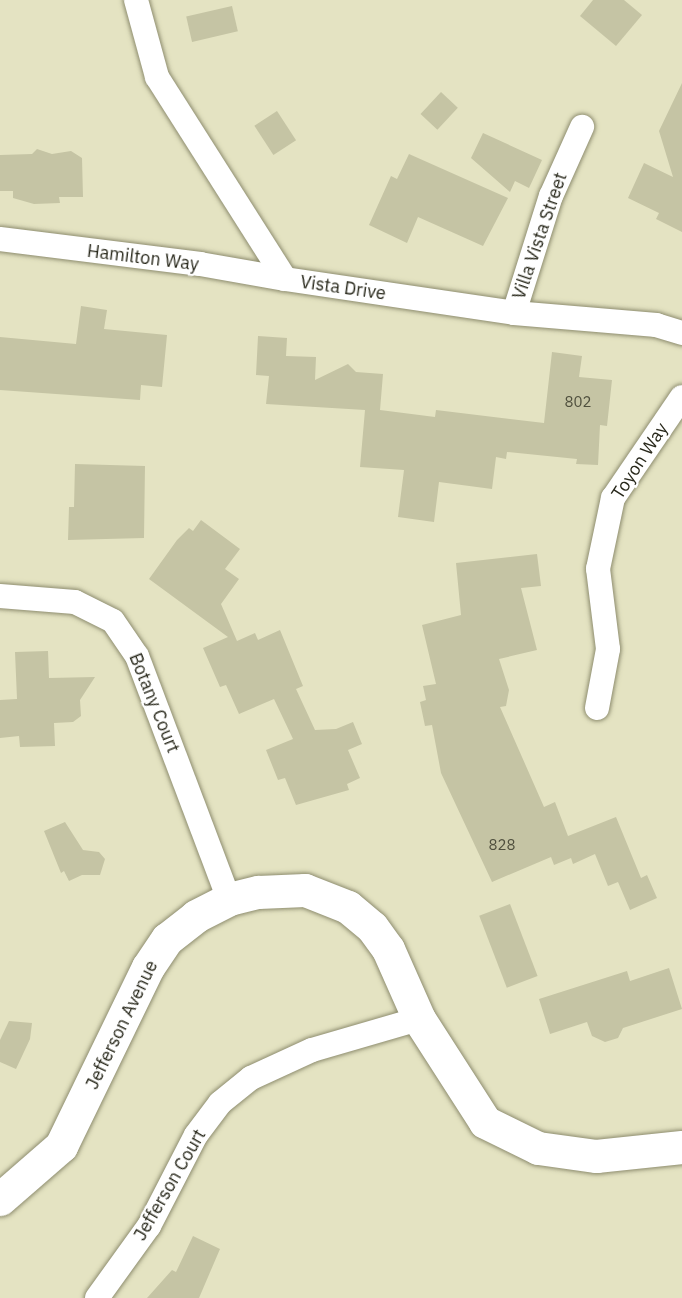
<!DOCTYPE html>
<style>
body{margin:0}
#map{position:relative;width:682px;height:1298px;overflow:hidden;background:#e4e3c2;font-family:"IBM Plex Sans",sans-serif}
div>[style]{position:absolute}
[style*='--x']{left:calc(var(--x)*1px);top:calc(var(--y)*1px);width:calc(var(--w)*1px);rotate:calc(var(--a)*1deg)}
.building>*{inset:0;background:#c5c4a4;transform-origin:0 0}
.roads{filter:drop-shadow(0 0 2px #8e8d6f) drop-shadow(0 0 2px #8e8d6f)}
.street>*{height:24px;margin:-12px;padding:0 12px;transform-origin:12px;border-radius:12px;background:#fff}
.secondary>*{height:33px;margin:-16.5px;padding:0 16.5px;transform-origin:16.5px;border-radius:16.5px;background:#fff}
span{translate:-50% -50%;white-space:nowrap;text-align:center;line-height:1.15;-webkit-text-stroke:4.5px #fff;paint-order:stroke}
.number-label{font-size:15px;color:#4f4f3d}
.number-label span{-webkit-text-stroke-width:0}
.street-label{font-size:18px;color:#28281b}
</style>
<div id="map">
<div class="building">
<div style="clip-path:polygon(593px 0,624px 0,642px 15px,616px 46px,580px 16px)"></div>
<div style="left:232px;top:6px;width:26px;height:47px;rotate:77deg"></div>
<div style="clip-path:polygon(682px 83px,682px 232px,656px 219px,659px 213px,628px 198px,644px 163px,673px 177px,659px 131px)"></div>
<div style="left:441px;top:92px;width:23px;height:30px;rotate:43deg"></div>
<div style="left:277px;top:111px;width:35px;height:27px;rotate:57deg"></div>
<div style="clip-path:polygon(483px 133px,542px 160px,529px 188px,515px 181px,510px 192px,471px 158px)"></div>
<div style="clip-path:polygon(37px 149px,52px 154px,71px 151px,82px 158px,83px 197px,59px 197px,60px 203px,34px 204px,13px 198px,13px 191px,0 191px,0 155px,32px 154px)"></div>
<div style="clip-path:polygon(409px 154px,508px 198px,483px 246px,418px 217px,407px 243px,369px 225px,391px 176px,397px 179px)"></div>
<div style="clip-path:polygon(81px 306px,107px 310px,104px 329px,167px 335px,162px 387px,141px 385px,140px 400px,0 390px,0 337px,76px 344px)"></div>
<div style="clip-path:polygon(258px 336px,287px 338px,286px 356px,316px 357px,315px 380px,348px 364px,356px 372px,383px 374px,380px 410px,435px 417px,436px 410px,544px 423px,552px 352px,582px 356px,579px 377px,612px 380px,607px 426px,600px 425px,598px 465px,576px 464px,577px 459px,507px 452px,506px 459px,496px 457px,492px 489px,439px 482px,434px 522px,398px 517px,404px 470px,360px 467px,365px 410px,266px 404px,269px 376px,256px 375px)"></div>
<div style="clip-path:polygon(75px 464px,145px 466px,144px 538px,68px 540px,69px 507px,74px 507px)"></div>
<div style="clip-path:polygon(201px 520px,240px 549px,225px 569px,239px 579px,221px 604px,237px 641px,255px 633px,258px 640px,280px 630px,303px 686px,296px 689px,315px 730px,336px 729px,353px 722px,362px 744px,348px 750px,360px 778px,347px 784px,349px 790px,296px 805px,285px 778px,278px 780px,266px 750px,293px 739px,274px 699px,239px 714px,226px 685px,220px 687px,203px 648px,228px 637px,149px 579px,177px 540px,189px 528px,193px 531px)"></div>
<div style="clip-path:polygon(537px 554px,541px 586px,521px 588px,537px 650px,499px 659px,509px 690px,506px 706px,500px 707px,544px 807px,555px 802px,568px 836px,616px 817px,641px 878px,647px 875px,657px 898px,630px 910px,618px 882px,608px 886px,595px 854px,573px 864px,571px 858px,554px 865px,551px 857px,492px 882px,441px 773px,432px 725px,425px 726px,420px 702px,426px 700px,423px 686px,436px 684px,422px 625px,461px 615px,456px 563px)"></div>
<div style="clip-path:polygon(48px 651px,49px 678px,95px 677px,80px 700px,81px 716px,73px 722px,54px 723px,55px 746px,20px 747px,19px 736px,0 738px,0 700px,17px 699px,15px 652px)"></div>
<div style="clip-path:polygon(65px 822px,83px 850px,99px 852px,105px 859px,100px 875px,82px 875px,69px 881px,64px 871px,61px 873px,44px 831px)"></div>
<div style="left:510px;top:904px;width:77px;height:33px;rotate:69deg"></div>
<div style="clip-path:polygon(669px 968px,682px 1009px,623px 1028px,618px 1038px,605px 1042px,592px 1036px,587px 1022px,550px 1034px,539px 999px,627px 971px,630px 981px)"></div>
<div style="clip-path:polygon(9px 1021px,32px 1023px,30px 1039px,16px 1069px,0 1062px,0 1040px)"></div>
<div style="clip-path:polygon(193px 1236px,220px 1249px,199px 1298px,147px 1298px,172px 1270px,176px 1272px)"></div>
</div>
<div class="roads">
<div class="street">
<div style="--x:136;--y:0;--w:80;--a:74.7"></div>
<div style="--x:157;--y:77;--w:239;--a:57.6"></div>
<div style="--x:285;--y:279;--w:232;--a:8.4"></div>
<div style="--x:514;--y:313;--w:143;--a:4.8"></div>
<div style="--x:656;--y:325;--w:27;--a:17"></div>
<div style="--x:0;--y:239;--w:202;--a:7.1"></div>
<div style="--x:200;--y:264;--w:86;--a:10"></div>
<div style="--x:514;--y:313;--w:123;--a:-72.5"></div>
<div style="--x:551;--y:196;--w:76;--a:-65.8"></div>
<div style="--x:0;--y:596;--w:75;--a:4.6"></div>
<div style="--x:75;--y:602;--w:42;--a:26.6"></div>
<div style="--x:113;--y:621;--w:42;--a:55.6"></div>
<div style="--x:137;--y:656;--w:260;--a:69.3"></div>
<div style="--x:597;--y:708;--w:60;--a:-79.4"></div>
<div style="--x:608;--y:649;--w:81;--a:-97.1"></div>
<div style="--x:598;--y:569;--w:73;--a:-78.1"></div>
<div style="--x:613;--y:498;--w:122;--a:-55.7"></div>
<div style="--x:97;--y:1298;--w:89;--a:-54.2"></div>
<div style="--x:149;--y:1226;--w:102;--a:-62.7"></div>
<div style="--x:196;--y:1135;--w:40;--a:-53"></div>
<div style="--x:220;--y:1103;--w:40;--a:-39"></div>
<div style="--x:251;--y:1078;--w:67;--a:-24.7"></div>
<div style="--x:312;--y:1050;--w:111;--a:-16.2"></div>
</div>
<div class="secondary">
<div style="--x:0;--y:1199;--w:81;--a:-41"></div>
<div style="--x:61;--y:1146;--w:199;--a:-64.1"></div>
<div style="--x:148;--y:967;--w:34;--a:-56"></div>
<div style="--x:167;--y:939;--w:37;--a:-38"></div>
<div style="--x:196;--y:916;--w:37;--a:-27"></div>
<div style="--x:229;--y:899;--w:30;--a:-14"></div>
<div style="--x:258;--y:892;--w:47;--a:-2.4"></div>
<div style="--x:305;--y:890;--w:46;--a:21.6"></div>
<div style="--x:348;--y:907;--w:31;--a:40"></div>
<div style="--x:372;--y:927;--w:27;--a:54"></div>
<div style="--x:388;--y:949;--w:77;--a:66.1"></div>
<div style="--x:419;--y:1019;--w:122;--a:57.3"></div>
<div style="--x:485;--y:1122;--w:59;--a:26.1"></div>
<div style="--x:538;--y:1148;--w:59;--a:7.9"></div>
<div style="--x:596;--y:1156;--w:86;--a:-6"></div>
</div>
</div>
<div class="number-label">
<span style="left:578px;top:402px">802</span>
<span style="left:502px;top:845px">828</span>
</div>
<div class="street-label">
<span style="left:540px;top:236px;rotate:-71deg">Villa Vista Street</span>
<span style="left:143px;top:258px;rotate:7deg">Hamilton Way</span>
<span style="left:343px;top:288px;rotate:8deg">Vista Drive</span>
<span style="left:640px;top:461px;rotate:-57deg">Toyon Way</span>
<span style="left:154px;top:703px;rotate:68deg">Botany Court</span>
<span style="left:122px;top:1025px;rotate:-64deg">Jefferson Avenue</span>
<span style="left:170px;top:1185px;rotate:-60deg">Jefferson Court</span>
</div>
</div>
